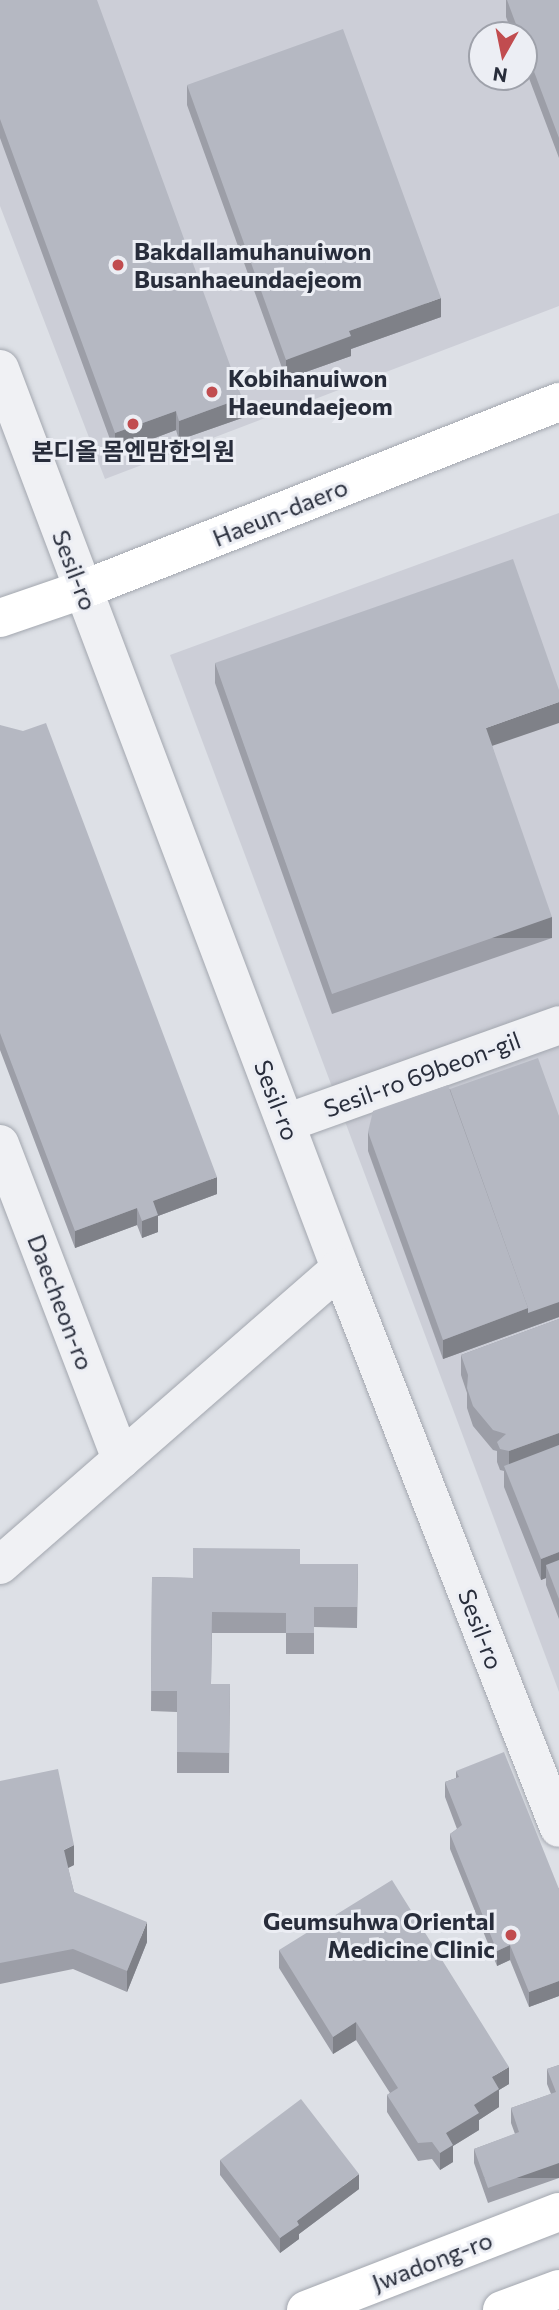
<!DOCTYPE html>
<meta charset="utf-8">
<style>
body{margin:0}
#map{position:relative;width:559px;height:2310px;overflow:hidden;background:#dde0e6;font-family:Commissioner,"Noto Sans KR",sans-serif}
div>[style]{position:absolute}
[style*='--x']{left:calc(var(--x)*1px);top:calc(var(--y)*1px);width:calc(var(--w)*1px);rotate:calc(var(--a)*1deg)}
.built>*{inset:0;background:#ccced7}
.roads{filter:drop-shadow(0 0 2px #a3a7af) drop-shadow(0 0 2px #a3a7af)}
.minor>*{height:38px;margin:-19px;padding:0 19px;transform-origin:19px;border-radius:19px;background:#f0f1f4}
.major>*{height:38px;margin:-19px;padding:0 19px;transform-origin:19px;border-radius:19px;background:#fff}
.wall>*{inset:0;background:#9c9ea7}
.shaded-wall>*{inset:0;background:#7f8188;transform-origin:0 0}
.building>*{inset:0;background:#b5b8c2}
.dots>*{width:19px;height:19px;translate:-50% -50%;box-sizing:border-box;border:4px solid #eceef4;border-radius:50%}
span{translate:-50% -50%;white-space:nowrap;text-align:center;line-height:1.15;-webkit-text-stroke:6px #eceef4;paint-order:stroke}
.poi-label{font-size:24px;color:#282d3b;font-weight:700}
.left{translate:0 -50%;text-align:left}
.right{translate:-100% -50%;text-align:right}
.street-label{font-size:24px;color:#282d3b}
.north{position:absolute;left:468px;top:21px;width:70px;height:70px;box-sizing:border-box;background:#eceef4;border:2px solid #9ea1aa;border-radius:50%;rotate:189deg;font-size:19px;font-weight:700;line-height:28px;text-align:center;color:#282d3b}
.north::after{content:'';display:block;margin:auto;width:24px;height:32px;background:#c14c4f;clip-path:polygon(50% 0,100% 100%,50% 72%,0 100%)}
</style>
<div id="map">
<div class="built">
<div style="clip-path:polygon(evenodd,0 0,559px 0,559px 306px,105px 479px,0 206px,0 0,482px 35px,524px 35px,524px 77px,482px 77px,482px 35px)"></div>
<div style="clip-path:polygon(559px 513px,559px 1692px,170px 655px)"></div>
</div>
<div class="roads">
<div class="minor">
<div style="--x:0;--y:369;--w:961;--a:69.28"></div>
<div style="--x:340;--y:1268;--w:601;--a:68.64"></div>
<div style="--x:286;--y:1123;--w:290;--a:-19.7"></div>
<div style="--x:0;--y:1144;--w:338;--a:69"></div>
<div style="--x:0;--y:1565;--w:451;--a:-41.1"></div>
</div>
<div class="major">
<div style="--x:0;--y:618;--w:87;--a:-18.9"></div>
<div style="--x:82;--y:590;--w:513;--a:-21.51"></div>
<div style="--x:306;--y:2310;--w:271;--a:-21.2"></div>
<div style="--x:502;--y:2310;--w:61;--a:-20.2"></div>
</div>
</div>
<div class="wall">
<div style="clip-path:polygon(0 0,242px 418px,179px 440px,176px 430px,115px 453px,0 138px)"></div>
<div style="clip-path:polygon(506px 0,559px 0,559px 158px,524px 65px,524px 35px,513px 35px,506px 17px)"></div>
<div style="clip-path:polygon(187px 85px,441px 317px,351px 349px,351px 356px,286px 379px,187px 105px)"></div>
<div style="clip-path:polygon(215px 663px,492px 746px,552px 938px,332px 1014px,215px 683px)"></div>
<div style="clip-path:polygon(0 725px,217px 1194px,158px 1216px,158px 1232px,142px 1238px,137px 1225px,75px 1248px,0 1050px)"></div>
<div style="clip-path:polygon(450px 1089px,559px 1116px,559px 1317px,443px 1359px,368px 1151px,368px 1132px)"></div>
<div style="clip-path:polygon(559px 1319px,559px 1619px,546px 1585px,546px 1578px,541px 1580px,504px 1487px,504px 1471px,500px 1470px,497px 1462px,497px 1451px,493px 1450px,473px 1426px,467px 1408px,467px 1393px,461px 1375px,461px 1355px)"></div>
<div style="clip-path:polygon(300px 1564px,358px 1564px,357px 1628px,314px 1627px,314px 1654px,286px 1654px,286px 1633px,212px 1633px,211px 1684px,230px 1684px,229px 1773px,177px 1773px,177px 1712px,151px 1711px,152px 1577px,193px 1578px)"></div>
<div style="clip-path:polygon(456px 1771px,559px 1889px,559px 1996px,529px 2007px,510px 1960px,497px 1966px,450px 1849px,450px 1834px,457px 1829px,445px 1797px,445px 1782px,456px 1778px)"></div>
<div style="clip-path:polygon(0 1781px,74px 1865px,68px 1868px,74px 1892px,147px 1942px,127px 1992px,73px 1969px,0 1984px)"></div>
<div style="clip-path:polygon(279px 1950px,509px 2084px,499px 2090px,499px 2107px,479px 2120px,479px 2130px,453px 2146px,453px 2162px,440px 2170px,432px 2159px,418px 2161px,387px 2112px,387px 2095px,390px 2093px,356px 2040px,333px 2054px,279px 1968px)"></div>
<div style="clip-path:polygon(559px 2065px,559px 2178px,488px 2203px,474px 2163px,474px 2149px,515px 2134px,511px 2123px,511px 2108px,551px 2094px,547px 2084px,547px 2069px)"></div>
<div style="clip-path:polygon(220px 2160px,359px 2189px,299px 2234px,299px 2239px,280px 2253px,220px 2175px)"></div>
</div>
<div class="shaded-wall">
<div style="clip-path:polygon(441px 298px,441px 317px,351px 349px,351px 356px,286px 379px,286px 360px,349px 331px)"></div>
<div style="clip-path:polygon(242px 398px,242px 418px,179px 440px,179px 421px)"></div>
<div style="clip-path:polygon(176px 411px,176px 430px,115px 453px,115px 433px)"></div>
<div style="clip-path:polygon(559px 702px,559px 723px,486px 748px,486px 728px)"></div>
<div style="left:552px;top:917px;width:21px;height:233px;rotate:90deg"></div>
<div style="clip-path:polygon(217px 1177px,217px 1194px,158px 1216px,158px 1232px,142px 1238px,142px 1221px,153px 1201px)"></div>
<div style="clip-path:polygon(137px 1208px,137px 1225px,75px 1248px,75px 1231px)"></div>
<div style="clip-path:polygon(559px 1302px,559px 1317px,443px 1359px,443px 1340px,528px 1308px)"></div>
<div style="clip-path:polygon(559px 1433px,559px 1453px,509px 1472px,509px 1451px)"></div>
<div style="clip-path:polygon(559px 1552px,559px 1573px,546px 1565px,546px 1578px,541px 1580px,541px 1559px)"></div>
<div style="clip-path:polygon(74px 1845px,74px 1865px,64px 1870px,64px 1850px)"></div>
<div style="clip-path:polygon(147px 1922px,147px 1942px,127px 1992px,127px 1971px)"></div>
<div style="clip-path:polygon(510px 1945px,510px 1960px,497px 1966px,497px 1951px)"></div>
<div style="clip-path:polygon(559px 1981px,559px 1996px,529px 2007px,529px 1992px)"></div>
<div style="clip-path:polygon(356px 2022px,356px 2040px,333px 2054px,333px 2037px)"></div>
<div style="clip-path:polygon(509px 2067px,509px 2084px,499px 2090px,499px 2107px,479px 2120px,479px 2130px,453px 2146px,453px 2162px,440px 2170px,440px 2153px,446px 2133px,474px 2105px,492px 2077px)"></div>
<div style="left:559px;top:2163px;width:15px;height:75px;rotate:90deg"></div>
<div style="clip-path:polygon(359px 2174px,359px 2189px,299px 2234px,299px 2239px,280px 2253px,280px 2238px,297px 2221px)"></div>
</div>
<div class="building">
<div style="clip-path:polygon(0 0,97px 0,242px 398px,179px 421px,176px 411px,115px 433px,0 119px)"></div>
<div style="clip-path:polygon(507px 0,559px 0,559px 138px,524px 45px,524px 35px,520px 35px)"></div>
<div style="clip-path:polygon(343px 29px,441px 298px,349px 331px,351px 336px,286px 360px,187px 85px)"></div>
<div style="clip-path:polygon(513px 559px,559px 690px,559px 702px,486px 728px,552px 917px,332px 994px,215px 663px)"></div>
<div style="clip-path:polygon(46px 723px,217px 1177px,153px 1201px,158px 1215px,142px 1221px,137px 1208px,75px 1231px,0 1033px,0 725px,23px 731px)"></div>
<div style="clip-path:polygon(538px 1058px,559px 1116px,559px 1302px,528px 1313px,528px 1308px,450px 1089px)"></div>
<div style="clip-path:polygon(448px 1085px,528px 1308px,443px 1340px,368px 1132px,373px 1111px)"></div>
<div style="clip-path:polygon(559px 1319px,559px 1433px,509px 1451px,500px 1449px,497px 1442px,506px 1434px,493px 1430px,473px 1406px,467px 1388px,468px 1375px,461px 1355px)"></div>
<div style="clip-path:polygon(559px 1445px,559px 1552px,541px 1559px,504px 1466px)"></div>
<div style="clip-path:polygon(193px 1548px,300px 1549px,300px 1564px,358px 1564px,357px 1607px,314px 1607px,314px 1633px,286px 1633px,286px 1613px,212px 1612px,211px 1684px,230px 1684px,229px 1753px,177px 1752px,177px 1691px,151px 1691px,152px 1577px,193px 1578px)"></div>
<div style="clip-path:polygon(559px 1560px,559px 1599px,546px 1565px)"></div>
<div style="clip-path:polygon(504px 1752px,559px 1889px,559px 1981px,529px 1992px,510px 1945px,497px 1951px,450px 1834px,462px 1825px,445px 1782px,459px 1777px,456px 1771px)"></div>
<div style="clip-path:polygon(58px 1769px,74px 1845px,64px 1850px,74px 1892px,147px 1922px,127px 1971px,73px 1949px,0 1963px,0 1781px)"></div>
<div style="clip-path:polygon(392px 1880px,509px 2067px,492px 2077px,499px 2089px,474px 2105px,479px 2113px,446px 2133px,453px 2145px,440px 2153px,432px 2142px,418px 2143px,387px 2095px,398px 2088px,356px 2022px,333px 2037px,279px 1950px)"></div>
<div style="clip-path:polygon(559px 2065px,559px 2163px,488px 2188px,474px 2149px,519px 2132px,511px 2108px,556px 2092px,547px 2069px)"></div>
<div style="clip-path:polygon(301px 2099px,359px 2174px,297px 2221px,299px 2225px,280px 2238px,220px 2160px)"></div>
</div>
<div class="dots">
<div style="left:118px;top:265px;background:#c14c4f"></div>
<div style="left:212px;top:392px;background:#c14c4f"></div>
<div style="left:133px;top:424px;background:#c14c4f"></div>
<div style="left:511px;top:1935px;background:#c14c4f"></div>
</div>
<div class="poi-label">
<span class="left" style="left:134px;top:265px">Bakdallamuhanuiwon<br>Busanhaeundaejeom</span>
<span class="left" style="left:228px;top:392px">Kobihanuiwon<br>Haeundaejeom</span>
<span style="left:133px;top:451px">본디올 몸엔맘한의원</span>
<span class="right" style="left:495px;top:1935px">Geumsuhwa Oriental<br>Medicine Clinic</span>
</div>
<div class="street-label">
<span style="left:280px;top:512px;rotate:-22deg">Haeun-daero</span>
<span style="left:75px;top:570px;rotate:69deg">Sesil-ro</span>
<span style="left:422px;top:1074px;rotate:-20deg">Sesil-ro 69beon-gil</span>
<span style="left:277px;top:1100px;rotate:69deg">Sesil-ro</span>
<span style="left:61px;top:1302px;rotate:69deg">Daecheon-ro</span>
<span style="left:481px;top:1629px;rotate:69deg">Sesil-ro</span>
<span style="left:432px;top:2261px;rotate:-21deg">Jwadong-ro</span>
</div>
<div class="north">N</div>
</div>
